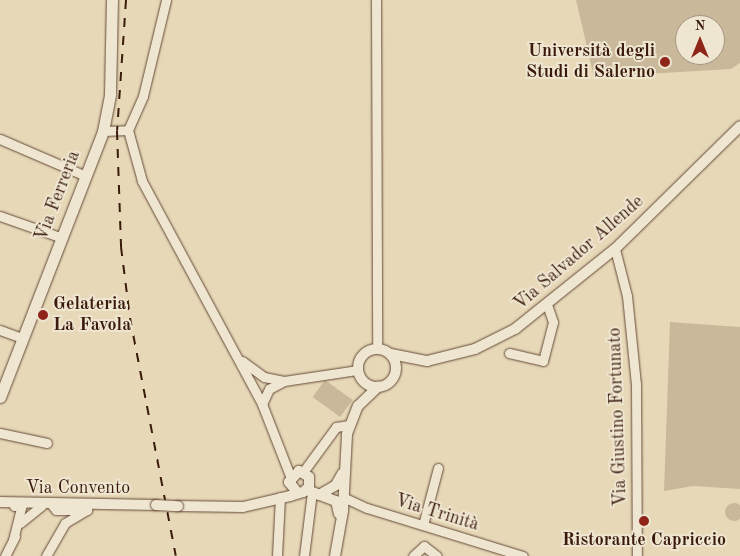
<!DOCTYPE html>
<meta charset="utf-8">
<style>
body{margin:0}
#map{position:relative;width:740px;height:556px;overflow:hidden;background:#e7d8b8;font-family:"Old Standard TT",serif}
div>[style]{position:absolute}
[style*='--x']{left:calc(var(--x)*1px);top:calc(var(--y)*1px);width:calc(var(--w)*1px);rotate:calc(var(--a)*1deg)}
.green>*{inset:0;background:#cab89b;transform-origin:0 0}
.round{border-radius:50%}
.roads{filter:drop-shadow(0 0 1px #654a36) drop-shadow(0 0 1px #654a36)}
.minor>*{height:9px;margin:-4.5px;padding:0 4.5px;transform-origin:4.5px;border-radius:4.5px;background:#efe6d1}
.tertiary>*{height:10px;margin:-5px;padding:0 5px;transform-origin:5px;border-radius:5px;background:#efe6d1}
.tertiary>.ring{margin:-5px;padding:0;box-sizing:content-box;background:none;border:10px solid #efe6d1;border-radius:50%}
.secondary>*{height:11px;margin:-5.5px;padding:0 5.5px;transform-origin:5.5px;border-radius:5.5px;background:#efe6d1}
.rail>*{height:2px;margin-top:-1px;transform-origin:0;background:repeating-linear-gradient(90deg,#3a1a0b 0 9px,transparent 0 18px)}
.bridges{filter:drop-shadow(0 0 1px #654a36) drop-shadow(0 0 1px #654a36)}
.tertiary-bridge>*{height:10px;margin:-5px;padding:0 5px;transform-origin:5px;border-radius:5px;background:#efe6d1}
.dots>*{width:14px;height:14px;translate:-50% -50%;box-sizing:border-box;border:2px solid #efe6d1;border-radius:50%}
span{translate:-50% -50%;white-space:nowrap;text-align:center;line-height:1.15;-webkit-text-stroke:4px #efe6d1;paint-order:stroke}
.poi-label{font-size:18px;color:#3a1a0b;font-weight:700}
.right{translate:-100% -50%;text-align:right}
.left{translate:0 -50%;text-align:left}
.street-label{font-size:18px;color:#3a1a0b}
.north{position:absolute;left:675px;top:15px;width:50px;height:50px;box-sizing:border-box;background:#efe6d1;border:1px solid #a79482;border-radius:50%;rotate:0deg;font-size:14px;font-weight:700;line-height:20px;text-align:center;color:#3a1a0b}
.north::after{content:'';display:block;margin:auto;width:18px;height:22px;background:#8f2418;clip-path:polygon(50% 0,100% 100%,50% 72%,0 100%)}
</style>
<div id="map">
<div class="green">
<div style="clip-path:polygon(evenodd,576px 0,740px 0,740px 63px,731px 69px,594px 77px,576px 0,685px 25px,715px 25px,715px 55px,685px 55px,685px 25px)"></div>
<div style="clip-path:polygon(670px 322px,740px 327px,740px 489px,693px 486px,664px 491px)"></div>
<div style="left:325px;top:380px;width:34px;height:21px;rotate:36deg"></div>
<div class="round" style="left:725px;top:503px;width:18px;height:18px"></div>
</div>
<div class="roads">
<div class="minor">
<div style="--x:376;--y:0;--w:349;--a:89.8"></div>
<div style="--x:128;--y:130;--w:37;--a:-66"></div>
<div style="--x:143;--y:96;--w:99;--a:-76.5"></div>
<div style="--x:103;--y:131;--w:25;--a:-2"></div>
<div style="--x:128;--y:130;--w:53;--a:74.6"></div>
<div style="--x:142;--y:181;--w:253;--a:61.7"></div>
<div style="--x:262;--y:404;--w:77;--a:68.7"></div>
<div style="--x:0;--y:139;--w:90;--a:23.4"></div>
<div style="--x:0;--y:216;--w:64;--a:19.3"></div>
<div style="--x:615;--y:249;--w:49;--a:75.7"></div>
<div style="--x:627;--y:296;--w:88;--a:84.2"></div>
<div style="--x:636;--y:384;--w:172;--a:89.7"></div>
<div style="--x:0;--y:330;--w:23;--a:20"></div>
<div style="--x:509;--y:353;--w:35;--a:13"></div>
<div style="--x:543;--y:361;--w:40;--a:-75.6"></div>
<div style="--x:553;--y:322;--w:18;--a:-109"></div>
<div style="--x:242;--y:361;--w:27;--a:36"></div>
<div style="--x:264;--y:377;--w:20;--a:11"></div>
<div style="--x:262;--y:404;--w:17;--a:-65"></div>
<div style="--x:269;--y:389;--w:17;--a:-28"></div>
<div style="--x:284;--y:381;--w:75;--a:-8.5"></div>
<div style="--x:0;--y:433;--w:48;--a:12"></div>
<div style="--x:303;--y:472;--w:56;--a:-53.7"></div>
<div style="--x:336;--y:427;--w:13;--a:-9"></div>
<div style="--x:343;--y:497;--w:26;--a:25"></div>
<div style="--x:367;--y:508;--w:163;--a:17.1"></div>
<div style="--x:20;--y:523;--w:28;--a:-39"></div>
<div style="--x:423;--y:525;--w:59;--a:-75.3"></div>
<div style="--x:13;--y:540;--w:36;--a:-76"></div>
<div style="--x:22;--y:505;--w:8;--a:173"></div>
<div style="--x:5;--y:556;--w:22;--a:-63"></div>
<div style="--x:46;--y:556;--w:38;--a:-60"></div>
<div style="--x:65;--y:523;--w:26;--a:-31"></div>
<div style="--x:87;--y:510;--w:31;--a:180"></div>
<div style="--x:56;--y:510;--w:6;--a:-129"></div>
<div style="--x:277;--y:556;--w:59;--a:-87.1"></div>
<div style="--x:304;--y:556;--w:64;--a:-82.9"></div>
<div style="--x:413;--y:556;--w:15;--a:-42"></div>
<div style="--x:424;--y:546;--w:16;--a:38"></div>
</div>
<div class="tertiary">
<div class="ring" style="left:358px;top:349px;width:28px;height:28px"></div>
<div style="--x:391;--y:354;--w:37;--a:11"></div>
<div style="--x:427;--y:361;--w:49;--a:-14"></div>
<div style="--x:475;--y:349;--w:45;--a:-26.6"></div>
<div style="--x:515;--y:329;--w:128;--a:-38.7"></div>
<div style="--x:615;--y:249;--w:175;--a:-44.5"></div>
<div style="--x:307;--y:490;--w:31;--a:21"></div>
<div style="--x:336;--y:501;--w:13;--a:77"></div>
<div style="--x:319;--y:495;--w:20;--a:-30"></div>
<div style="--x:336;--y:485;--w:13;--a:-61"></div>
<div style="--x:0;--y:502;--w:156;--a:1.1"></div>
<div style="--x:178;--y:506;--w:65;--a:0.9"></div>
<div style="--x:243;--y:507;--w:48;--a:-13.2"></div>
<div style="--x:290;--y:496;--w:14;--a:-17"></div>
<div style="--x:303;--y:492;--w:8;--a:-40"></div>
<div style="--x:309;--y:487;--w:10;--a:-90"></div>
<div style="--x:309;--y:477;--w:12;--a:-149"></div>
<div style="--x:299;--y:471;--w:15;--a:132"></div>
<div style="--x:289;--y:482;--w:14;--a:51"></div>
<div style="--x:335;--y:556;--w:46;--a:-79.9"></div>
<div style="--x:343;--y:511;--w:77;--a:-87"></div>
<div style="--x:347;--y:434;--w:30;--a:-69"></div>
<div style="--x:358;--y:406;--w:28;--a:-44"></div>
</div>
<div class="secondary">
<div style="--x:0;--y:397;--w:285;--a:-68.8"></div>
<div style="--x:103;--y:131;--w:38;--a:-79"></div>
<div style="--x:110;--y:94;--w:94;--a:-88.8"></div>
</div>
</div>
<div class="rail">
<div style="--x:126;--y:0;--w:131;--a:93.9"></div>
<div style="--x:117;--y:131;--w:116;--a:88"></div>
<div style="--x:121;--y:247;--w:72;--a:82.8"></div>
<div style="--x:130;--y:318;--w:242;--a:79.1"></div>
</div>
<div class="bridges">
<div class="tertiary-bridge">
<div style="--x:156;--y:505;--w:22;--a:3"></div>
</div>
</div>
<div class="dots">
<div style="left:665px;top:62px;background:#8f2418"></div>
<div style="left:43px;top:315px;background:#8f2418"></div>
<div style="left:644px;top:521px;background:#8f2418"></div>
</div>
<div class="poi-label">
<span class="right" style="left:655px;top:62px">Università degli<br>Studi di Salerno</span>
<span class="left" style="left:53px;top:315px">Gelateria<br>La Favola</span>
<span style="left:644px;top:540px">Ristorante Capriccio</span>
</div>
<div class="street-label">
<span style="left:58px;top:196px;rotate:-69deg">Via Ferreria</span>
<span style="left:579px;top:253px;rotate:-41deg">Via Salvador Allende</span>
<span style="left:618px;top:417px;rotate:-92deg">Via Giustino Fortunato</span>
<span style="left:78px;top:488px">Via Convento</span>
<span style="left:437px;top:513px;rotate:17deg">Via Trinità</span>
</div>
<div class="north">N</div>
</div>
